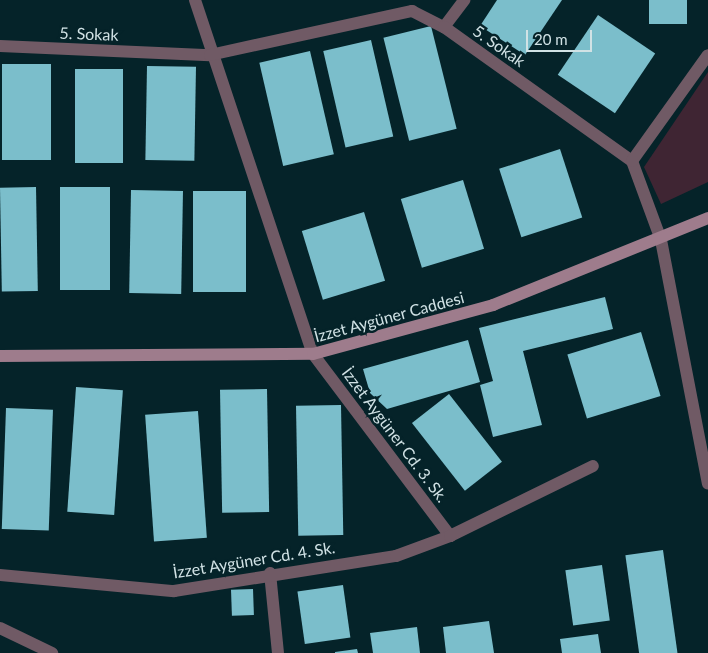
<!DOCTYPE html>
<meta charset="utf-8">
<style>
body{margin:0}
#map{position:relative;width:708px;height:653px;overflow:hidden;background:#052329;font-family:Lato,sans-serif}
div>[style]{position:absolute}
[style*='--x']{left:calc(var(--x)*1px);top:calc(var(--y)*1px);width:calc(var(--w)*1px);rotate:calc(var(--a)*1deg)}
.green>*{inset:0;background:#3f2533}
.building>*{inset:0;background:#7bbecb;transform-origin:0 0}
.street>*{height:12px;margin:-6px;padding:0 6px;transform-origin:6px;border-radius:6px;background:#705a65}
.secondary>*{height:12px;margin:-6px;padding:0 6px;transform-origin:6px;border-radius:6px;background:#9e7c8c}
span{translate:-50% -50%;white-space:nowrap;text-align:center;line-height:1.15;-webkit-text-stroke:5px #052329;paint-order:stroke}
.street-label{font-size:16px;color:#d1e2e5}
.scale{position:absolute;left:526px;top:30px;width:66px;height:22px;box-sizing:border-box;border:2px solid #d1e2e5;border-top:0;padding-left:6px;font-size:15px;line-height:18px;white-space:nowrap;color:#d1e2e5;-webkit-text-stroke:4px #052329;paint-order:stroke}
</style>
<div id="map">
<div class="green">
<div style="clip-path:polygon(708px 72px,708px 182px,661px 204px,644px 167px)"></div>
</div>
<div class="building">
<div style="clip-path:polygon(497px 0,562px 0,525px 55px,480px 26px)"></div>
<div style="left:649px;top:0;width:38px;height:24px"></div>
<div style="left:598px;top:15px;width:69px;height:72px;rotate:34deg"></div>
<div style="left:431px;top:26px;width:106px;height:49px;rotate:76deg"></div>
<div style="left:371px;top:40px;width:99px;height:49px;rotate:77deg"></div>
<div style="left:310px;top:51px;width:106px;height:52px;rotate:77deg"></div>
<div style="left:2px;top:64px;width:49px;height:96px"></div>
<div style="left:147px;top:66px;width:49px;height:94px;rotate:1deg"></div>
<div style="left:123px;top:69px;width:94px;height:48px;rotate:90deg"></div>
<div style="left:560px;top:149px;width:72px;height:64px;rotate:72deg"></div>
<div style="left:463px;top:180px;width:72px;height:65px;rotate:73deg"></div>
<div style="left:36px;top:187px;width:104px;height:36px;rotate:89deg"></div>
<div style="left:60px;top:187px;width:50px;height:103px"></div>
<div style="left:131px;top:190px;width:52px;height:103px;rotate:1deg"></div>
<div style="left:193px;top:191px;width:53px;height:101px"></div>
<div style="left:364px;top:212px;width:72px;height:65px;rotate:73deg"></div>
<div style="clip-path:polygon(605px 297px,613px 329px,523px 351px,542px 425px,493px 437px,480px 385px,493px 381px,479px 328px)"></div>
<div style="left:641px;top:332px;width:67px;height:77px;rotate:73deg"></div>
<div style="clip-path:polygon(468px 340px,480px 382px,387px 409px,370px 393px,363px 369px)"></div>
<div style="left:76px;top:387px;width:47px;height:125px;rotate:4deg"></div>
<div style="left:267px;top:389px;width:123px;height:47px;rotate:89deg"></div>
<div style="left:449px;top:394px;width:86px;height:47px;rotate:52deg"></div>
<div style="left:341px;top:405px;width:130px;height:45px;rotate:89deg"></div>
<div style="left:6px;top:408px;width:47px;height:121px;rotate:2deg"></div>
<div style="left:198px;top:411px;width:127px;height:53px;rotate:86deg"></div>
<div style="left:663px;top:550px;width:104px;height:38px;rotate:82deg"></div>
<div style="left:602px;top:565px;width:56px;height:37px;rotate:82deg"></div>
<div style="left:343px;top:585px;width:53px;height:46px;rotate:82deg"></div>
<div style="left:253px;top:589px;width:26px;height:22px;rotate:88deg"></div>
<div style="clip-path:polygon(489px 621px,494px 653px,446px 653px,443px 627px)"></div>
<div style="clip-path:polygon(417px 627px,420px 653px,373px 653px,370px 633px)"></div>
<div style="clip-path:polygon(598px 634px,601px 653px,562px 653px,560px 639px)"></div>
<div style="clip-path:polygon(357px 649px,358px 653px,335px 653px,335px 652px)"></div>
</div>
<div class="street">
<div style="--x:195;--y:0;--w:373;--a:71.6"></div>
<div style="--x:313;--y:354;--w:228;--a:53"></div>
<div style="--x:444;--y:27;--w:34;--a:-53"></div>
<div style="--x:0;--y:46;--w:210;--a:2.5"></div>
<div style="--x:210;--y:55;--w:207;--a:-12.3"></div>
<div style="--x:412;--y:11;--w:36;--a:27"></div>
<div style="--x:444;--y:27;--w:231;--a:35.5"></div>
<div style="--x:632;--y:161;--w:84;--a:69.8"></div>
<div style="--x:661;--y:240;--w:248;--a:79.1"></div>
<div style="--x:632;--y:161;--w:130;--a:-54.4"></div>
<div style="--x:270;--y:573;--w:80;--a:84.3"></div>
<div style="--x:0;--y:575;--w:175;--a:5.3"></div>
<div style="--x:174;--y:591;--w:225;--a:-9"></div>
<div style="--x:396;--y:556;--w:58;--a:-20.3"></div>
<div style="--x:450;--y:536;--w:159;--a:-26.1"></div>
<div style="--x:0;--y:628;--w:58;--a:25.7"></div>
</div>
<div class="secondary">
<div style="--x:0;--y:356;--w:313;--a:-0.4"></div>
<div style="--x:313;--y:354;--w:187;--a:-15.2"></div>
<div style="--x:493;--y:305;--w:232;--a:-22"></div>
</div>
<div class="street-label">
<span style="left:89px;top:34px;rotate:2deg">5. Sokak</span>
<span style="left:499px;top:46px;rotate:35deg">5. Sokak</span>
<span style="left:389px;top:317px;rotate:-15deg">İzzet Aygüner Caddesi</span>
<span style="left:395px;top:435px;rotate:53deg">İzzet Aygüner Cd. 3. Sk.</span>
<span style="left:254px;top:560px;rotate:-9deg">İzzet Aygüner Cd. 4. Sk.</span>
</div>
<div class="scale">20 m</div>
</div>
